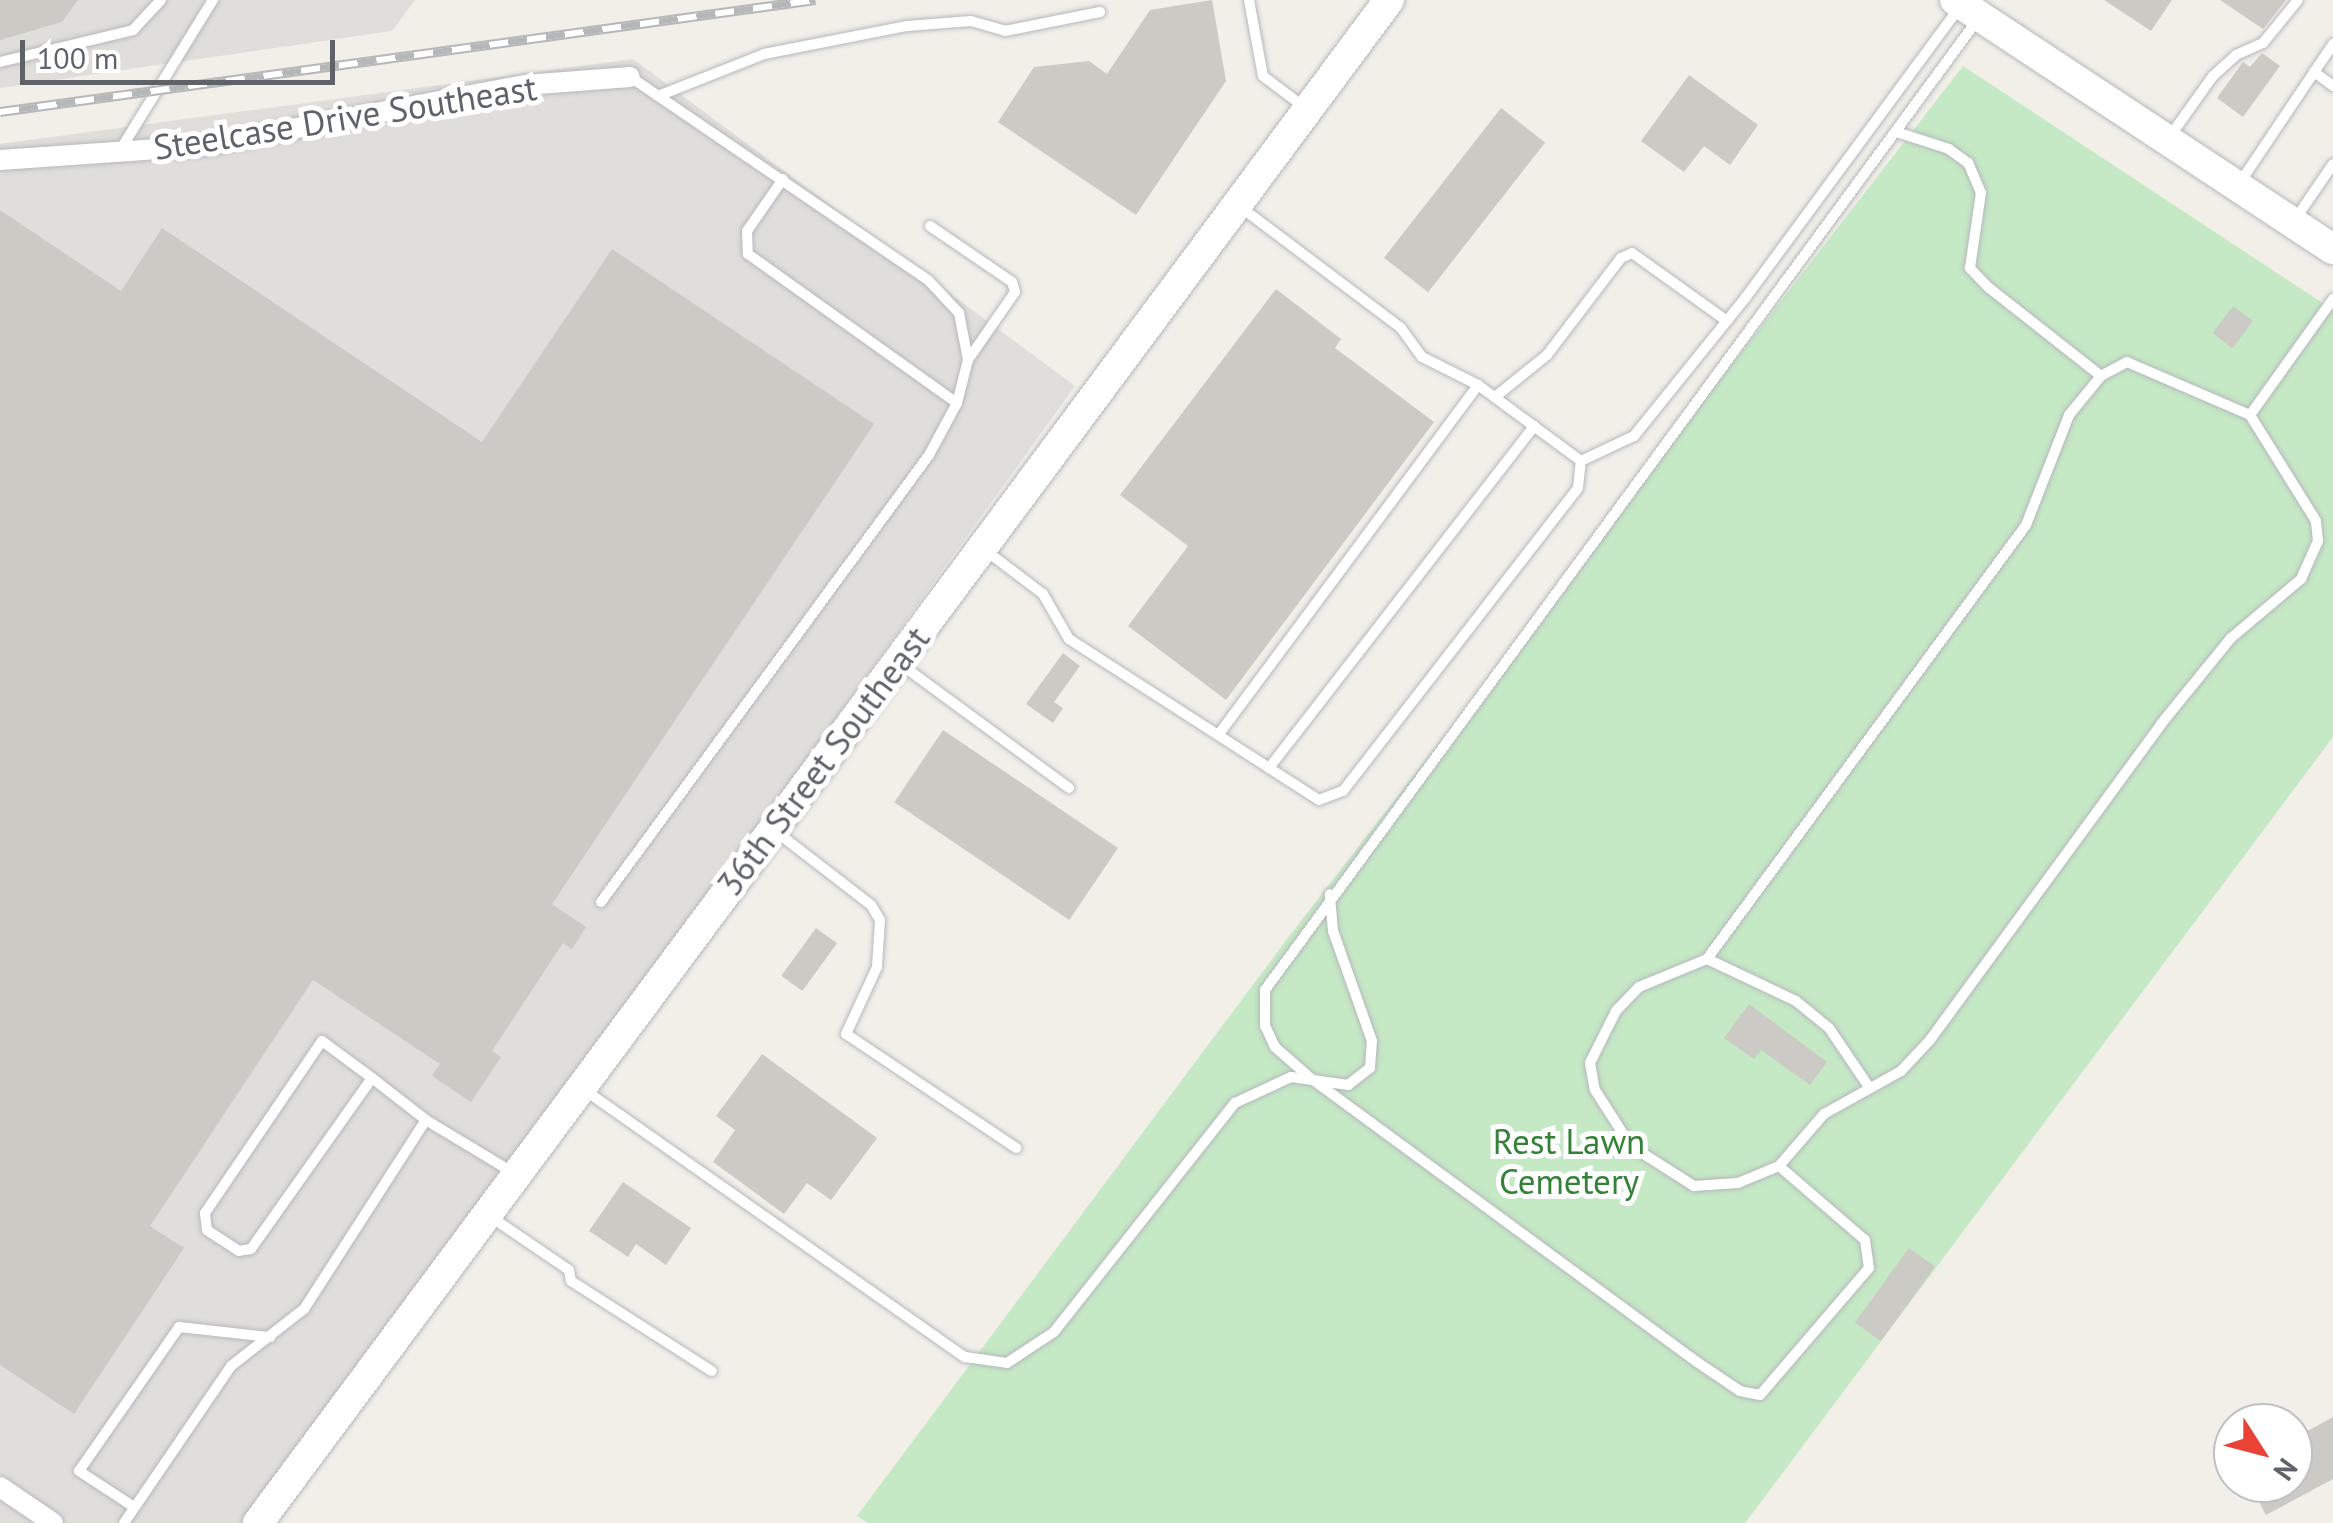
<!DOCTYPE html>
<style>
body{margin:0}
#map{position:relative;width:2333px;height:1523px;overflow:hidden;background:#f1efe8;font-family:"PT Sans",sans-serif}
div>[style]{position:absolute}
[style*='--x']{left:calc(var(--x)*1px);top:calc(var(--y)*1px);width:calc(var(--w)*1px);rotate:calc(var(--a)*1deg)}
.industrial>*{inset:0;background:#e0deda}
.green>*{inset:0;background:#c5e8c5}
.building>*{inset:0;background:#cccac5;transform-origin:0 0}
.roads{filter:drop-shadow(0 0 2px #b5b8bc) drop-shadow(0 0 2px #b5b8bc)}
.lane>*{height:10px;margin:-5px;padding:0 5px;transform-origin:5px;border-radius:5px;background:#fff}
.street>*{height:20px;margin:-10px;padding:0 10px;transform-origin:10px;border-radius:10px;background:#fff}
.secondary>*{height:30px;margin:-15px;padding:0 15px;transform-origin:15px;border-radius:15px;background:#fff}
.rail>*{height:10px;margin-top:-5px;transform-origin:0;background:repeating-linear-gradient(90deg,#fff 0 19px,#b6b7b8 0 38px);box-sizing:border-box;border-block:2px solid #b6b7b8}
span{translate:-50% -50%;white-space:nowrap;text-align:center;line-height:1.15;-webkit-text-stroke:10px #fff;paint-order:stroke}
.street-label{font-size:35px;color:#5f6368}
.park-label{font-size:35px;color:#348238}
.north{position:absolute;left:2213px;top:1403px;width:100px;height:100px;box-sizing:border-box;background:#fff;border:2px solid #bfc1c3;border-radius:50%;rotate:126deg;font-size:28px;font-weight:700;line-height:40px;text-align:center;color:#5f6368}
.north::after{content:'';display:block;margin:auto;width:35px;height:45px;background:#ea4335;clip-path:polygon(50% 0,100% 100%,50% 72%,0 100%)}
.scale{position:absolute;left:20px;top:40px;width:315px;height:45px;box-sizing:border-box;border:5px solid #5f6368;border-top:0;padding-left:12px;font-size:30px;line-height:35px;white-space:nowrap;color:#5f6368;-webkit-text-stroke:8px #fff;paint-order:stroke}
</style>
<div id="map">
<div class="industrial">
<div style="clip-path:polygon(0 0,415px 0,392px 31px,0 88px)"></div>
<div style="clip-path:polygon(633px 59px,1075px 386px,256px 1523px,0 1523px,0 144px)"></div>
</div>
<div class="green">
<div style="clip-path:polygon(1963px 66px,2333px 310px,2333px 737px,1745px 1523px,868px 1523px,857px 1516px,1287px 939px)"></div>
</div>
<div class="building">
<div style="clip-path:polygon(0 0,78px 0,62px 22px,0 40px)"></div>
<div style="clip-path:polygon(1212px 0,1226px 81px,1136px 215px,998px 122px,1034px 67px,1089px 61px,1107px 74px,1150px 10px)"></div>
<div style="clip-path:polygon(2104px 0,2172px 0,2151px 31px)"></div>
<div style="clip-path:polygon(2220px 0,2286px 0,2263px 29px)"></div>
<div style="clip-path:polygon(2262px 53px,2280px 66px,2243px 117px,2217px 98px,2243px 62px,2250px 67px)"></div>
<div style="clip-path:polygon(1689px 75px,1758px 125px,1730px 165px,1704px 146px,1684px 172px,1641px 141px)"></div>
<div style="left:1501px;top:108px;width:56px;height:190px;rotate:38deg"></div>
<div style="clip-path:polygon(0 210px,121px 291px,162px 228px,482px 442px,612px 249px,874px 424px,552px 904px,586px 927px,572px 949px,563px 943px,492px 1051px,501px 1057px,471px 1102px,432px 1076px,440px 1064px,313px 980px,150px 1226px,184px 1248px,74px 1414px,0 1365px)"></div>
<div style="clip-path:polygon(1276px 289px,1341px 339px,1335px 348px,1434px 422px,1226px 700px,1128px 626px,1188px 546px,1120px 495px)"></div>
<div style="left:2233px;top:306px;width:25px;height:34px;rotate:37deg"></div>
<div style="clip-path:polygon(1063px 653px,1080px 666px,1054px 702px,1063px 708px,1053px 723px,1026px 704px)"></div>
<div style="left:943px;top:730px;width:211px;height:87px;rotate:34deg"></div>
<div style="left:816px;top:928px;width:26px;height:59px;rotate:36deg"></div>
<div style="clip-path:polygon(1749px 1004px,1827px 1062px,1810px 1085px,1761px 1050px,1754px 1059px,1724px 1038px)"></div>
<div style="clip-path:polygon(762px 1054px,877px 1138px,831px 1200px,807px 1183px,784px 1214px,713px 1162px,735px 1130px,716px 1116px)"></div>
<div style="clip-path:polygon(623px 1182px,691px 1228px,666px 1265px,636px 1244px,628px 1257px,589px 1231px)"></div>
<div style="left:1909px;top:1248px;width:32px;height:92px;rotate:36deg"></div>
<div style="clip-path:polygon(2333px 1417px,2333px 1479px,2266px 1515px,2249px 1483px,2293px 1483px,2293px 1439px)"></div>
</div>
<div class="roads">
<div class="lane">
<div style="--x:1249;--y:0;--w:77;--a:79.6"></div>
<div style="--x:1263;--y:76;--w:51;--a:37.1"></div>
<div style="--x:0;--y:62;--w:137;--a:-13.5"></div>
<div style="--x:133;--y:30;--w:41;--a:-47"></div>
<div style="--x:2314;--y:72;--w:24;--a:36"></div>
<div style="--x:658;--y:96;--w:114;--a:-21.6"></div>
<div style="--x:764;--y:54;--w:146;--a:-11.1"></div>
<div style="--x:907;--y:26;--w:64;--a:-4.5"></div>
<div style="--x:971;--y:21;--w:35;--a:16"></div>
<div style="--x:1005;--y:31;--w:97;--a:-11.3"></div>
<div style="--x:2168;--y:139;--w:77;--a:-54.5"></div>
<div style="--x:2213;--y:76;--w:31;--a:-42"></div>
<div style="--x:2236;--y:55;--w:30;--a:-24"></div>
<div style="--x:2263;--y:43;--w:55;--a:-50.9"></div>
<div style="--x:119;--y:152;--w:179;--a:-58.3"></div>
<div style="--x:783;--y:179;--w:63;--a:124.7"></div>
<div style="--x:747;--y:231;--w:23;--a:88"></div>
<div style="--x:748;--y:254;--w:257;--a:35.5"></div>
<div style="--x:2239;--y:184;--w:169;--a:-56.1"></div>
<div style="--x:2294;--y:221;--w:69;--a:-55.6"></div>
<div style="--x:930;--y:226;--w:99;--a:34.3"></div>
<div style="--x:1012;--y:282;--w:10;--a:73"></div>
<div style="--x:1015;--y:292;--w:83;--a:124.7"></div>
<div style="--x:1495;--y:397;--w:67;--a:-38.9"></div>
<div style="--x:1547;--y:355;--w:122;--a:-52.7"></div>
<div style="--x:1621;--y:258;--w:12;--a:-24"></div>
<div style="--x:1632;--y:253;--w:117;--a:35.6"></div>
<div style="--x:2250;--y:415;--w:143;--a:-54.4"></div>
<div style="--x:1581;--y:461;--w:59;--a:-25.3"></div>
<div style="--x:1634;--y:436;--w:179;--a:-51.1"></div>
<div style="--x:1746;--y:297;--w:358;--a:-53.6"></div>
<div style="--x:985;--y:550;--w:73;--a:37.2"></div>
<div style="--x:1043;--y:594;--w:52;--a:60"></div>
<div style="--x:1069;--y:639;--w:297;--a:32.8"></div>
<div style="--x:1319;--y:800;--w:26;--a:-21"></div>
<div style="--x:1343;--y:791;--w:383;--a:-52.2"></div>
<div style="--x:1578;--y:488;--w:27;--a:-84"></div>
<div style="--x:1581;--y:461;--w:128;--a:-143.6"></div>
<div style="--x:1478;--y:385;--w:63;--a:-153.4"></div>
<div style="--x:1422;--y:357;--w:36;--a:-126"></div>
<div style="--x:1401;--y:328;--w:203;--a:-143"></div>
<div style="--x:899;--y:663;--w:211;--a:36.3"></div>
<div style="--x:1219;--y:734;--w:435;--a:-53.4"></div>
<div style="--x:1269;--y:768;--w:433;--a:-52.2"></div>
<div style="--x:774;--y:830;--w:123;--a:37.7"></div>
<div style="--x:871;--y:905;--w:17;--a:59"></div>
<div style="--x:880;--y:920;--w:47;--a:93.7"></div>
<div style="--x:877;--y:967;--w:74;--a:114.8"></div>
<div style="--x:846;--y:1034;--w:205;--a:33.8"></div>
<div style="--x:601;--y:902;--w:554;--a:-53.73"></div>
<div style="--x:929;--y:455;--w:59;--a:-61.7"></div>
<div style="--x:957;--y:403;--w:44;--a:-75.7"></div>
<div style="--x:968;--y:360;--w:48;--a:-100.8"></div>
<div style="--x:959;--y:313;--w:45;--a:-133.2"></div>
<div style="--x:928;--y:280;--w:361;--a:-145.7"></div>
<div style="--x:1707;--y:959;--w:539;--a:-53.68"></div>
<div style="--x:2026;--y:525;--w:118;--a:-68.6"></div>
<div style="--x:2069;--y:415;--w:50;--a:-50.6"></div>
<div style="--x:372;--y:1078;--w:209;--a:125.3"></div>
<div style="--x:251;--y:1249;--w:12;--a:171"></div>
<div style="--x:239;--y:1251;--w:38;--a:-147"></div>
<div style="--x:207;--y:1230;--w:17;--a:-97"></div>
<div style="--x:205;--y:1213;--w:208;--a:-55.8"></div>
<div style="--x:322;--y:1041;--w:62;--a:36.5"></div>
<div style="--x:372;--y:1078;--w:68;--a:37.9"></div>
<div style="--x:1869;--y:1087;--w:71;--a:-124.1"></div>
<div style="--x:1829;--y:1028;--w:43;--a:-140.7"></div>
<div style="--x:1796;--y:1001;--w:98;--a:-154.7"></div>
<div style="--x:1707;--y:959;--w:74;--a:157.6"></div>
<div style="--x:1639;--y:987;--w:33;--a:134"></div>
<div style="--x:1616;--y:1011;--w:58;--a:116.6"></div>
<div style="--x:1590;--y:1063;--w:27;--a:80"></div>
<div style="--x:1595;--y:1090;--w:67;--a:57.3"></div>
<div style="--x:1631;--y:1146;--w:75;--a:32.4"></div>
<div style="--x:1694;--y:1186;--w:44;--a:-3.9"></div>
<div style="--x:1738;--y:1183;--w:44;--a:-22.5"></div>
<div style="--x:1779;--y:1166;--w:69;--a:-49.1"></div>
<div style="--x:1824;--y:1114;--w:88;--a:-29.2"></div>
<div style="--x:1901;--y:1071;--w:42;--a:-46.9"></div>
<div style="--x:1930;--y:1040;--w:391;--a:-53.8"></div>
<div style="--x:2161;--y:724;--w:111;--a:-50.9"></div>
<div style="--x:2231;--y:638;--w:92;--a:-40.1"></div>
<div style="--x:2301;--y:579;--w:42;--a:-65.9"></div>
<div style="--x:2318;--y:541;--w:20;--a:-96"></div>
<div style="--x:2316;--y:521;--w:125;--a:-121.9"></div>
<div style="--x:2250;--y:415;--w:134;--a:-156.7"></div>
<div style="--x:2127;--y:362;--w:30;--a:152"></div>
<div style="--x:2101;--y:376;--w:142;--a:-141.8"></div>
<div style="--x:1989;--y:288;--w:28;--a:-134"></div>
<div style="--x:1970;--y:268;--w:76;--a:-81.7"></div>
<div style="--x:1981;--y:193;--w:33;--a:-113"></div>
<div style="--x:1968;--y:163;--w:24;--a:-144"></div>
<div style="--x:1949;--y:149;--w:56;--a:-162.2"></div>
<div style="--x:586;--y:1091;--w:463;--a:35.1"></div>
<div style="--x:965;--y:1357;--w:42;--a:8.1"></div>
<div style="--x:1007;--y:1363;--w:56;--a:-33.4"></div>
<div style="--x:1054;--y:1332;--w:292;--a:-51.7"></div>
<div style="--x:1235;--y:1103;--w:62;--a:-24.9"></div>
<div style="--x:1291;--y:1077;--w:58;--a:8"></div>
<div style="--x:1348;--y:1085;--w:28;--a:-38"></div>
<div style="--x:1370;--y:1068;--w:27;--a:-86"></div>
<div style="--x:1372;--y:1041;--w:117;--a:-109.5"></div>
<div style="--x:1333;--y:931;--w:37;--a:-95"></div>
<div style="--x:1779;--y:1166;--w:113;--a:40.7"></div>
<div style="--x:1865;--y:1240;--w:28;--a:82"></div>
<div style="--x:1869;--y:1268;--w:167;--a:130.6"></div>
<div style="--x:1760;--y:1395;--w:20;--a:-169"></div>
<div style="--x:1740;--y:1391;--w:52;--a:-146"></div>
<div style="--x:1697;--y:1362;--w:484;--a:-143.7"></div>
<div style="--x:1307;--y:1075;--w:43;--a:-138.8"></div>
<div style="--x:1275;--y:1047;--w:23;--a:-115"></div>
<div style="--x:1265;--y:1026;--w:36;--a:-90"></div>
<div style="--x:1265;--y:990;--w:1205;--a:-53.71"></div>
<div style="--x:491;--y:1217;--w:94;--a:34.2"></div>
<div style="--x:569;--y:1270;--w:11;--a:80"></div>
<div style="--x:571;--y:1281;--w:167;--a:32.6"></div>
<div style="--x:134;--y:1507;--w:66;--a:-146.8"></div>
<div style="--x:79;--y:1471;--w:175;--a:-55.2"></div>
<div style="--x:179;--y:1327;--w:92;--a:6.3"></div>
<div style="--x:124;--y:1523;--w:190;--a:-55.7"></div>
<div style="--x:231;--y:1366;--w:93;--a:-38"></div>
<div style="--x:304;--y:1309;--w:225;--a:-57.2"></div>
<div style="--x:426;--y:1120;--w:103;--a:31.1"></div>
</div>
<div class="street">
<div style="--x:0;--y:160;--w:202;--a:-4"></div>
<div style="--x:202;--y:146;--w:329;--a:-10.7"></div>
<div style="--x:525;--y:85;--w:105;--a:-4.4"></div>
<div style="--x:0;--y:1487;--w:64;--a:34.2"></div>
</div>
<div class="secondary">
<div style="--x:1955;--y:0;--w:453;--a:33.4"></div>
<div style="--x:258;--y:1523;--w:1897;--a:-53.4"></div>
</div>
</div>
<div class="rail">
<div style="--x:0;--y:112;--w:823;--a:-7.82"></div>
</div>
<div class="street-label">
<span style="left:345px;top:117px;rotate:-9deg">Steelcase Drive Southeast</span>
<span style="left:823px;top:761px;rotate:-53deg">36th Street Southeast</span>
</div>
<div class="park-label">
<span style="left:1569px;top:1161px">Rest Lawn<br>Cemetery</span>
</div>
<div class="north">N</div>
<div class="scale">100 m</div>
</div>
